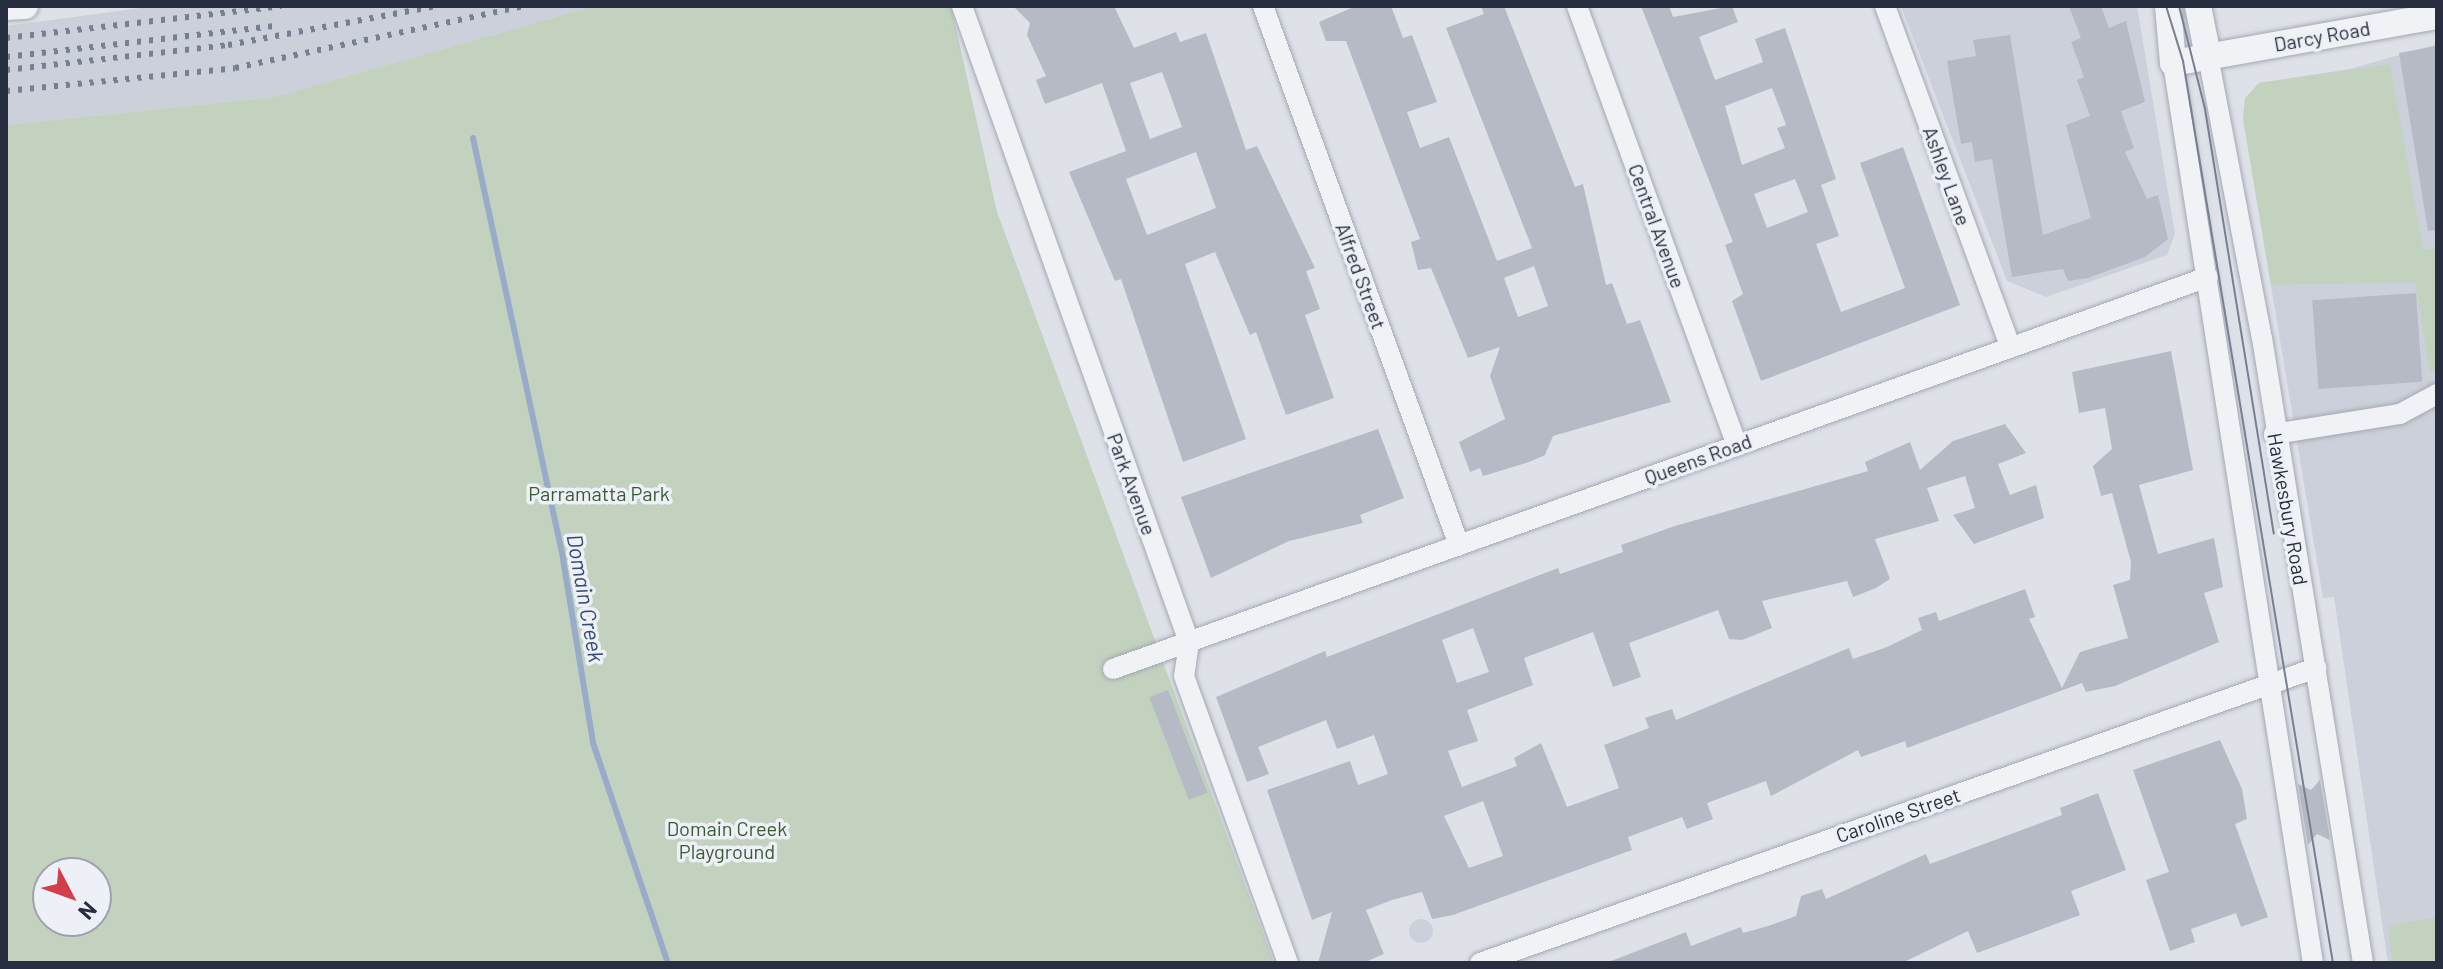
<!DOCTYPE html>
<style>
body{margin:0}
#map{position:relative;width:2443px;height:969px;overflow:hidden;background:#dee1e8;font-family:Barlow,sans-serif}
div>[style]{position:absolute}
[style*='--x']{left:calc(var(--x)*1px);top:calc(var(--y)*1px);width:calc(var(--w)*1px);rotate:calc(var(--a)*1deg)}
.built>*{inset:0;background:#ccd0da}
.round{border-radius:50%}
.green>*{inset:0;background:#c2d2bf}
.stream>*{height:6px;margin:-3px;padding:0 3px;transform-origin:3px;border-radius:3px;background:#98acc9}
.building>*{inset:0;background:#b5bac5;transform-origin:0 0}
.roads{filter:drop-shadow(0 0 2px #a3a8b2) drop-shadow(0 0 2px #a3a8b2)}
.minor>*{height:20px;margin:-10px;padding:0 10px;transform-origin:10px;border-radius:10px;background:#f1f2f6}
.tertiary>*{height:26px;margin:-13px;padding:0 13px;transform-origin:13px;border-radius:13px;background:#f1f2f6}
.tram>*{height:2px;margin:-1px;padding:0 1px;transform-origin:1px;border-radius:1px;background:#777f92}
.rail>*{height:6px;margin-top:-3px;transform-origin:0;background:repeating-linear-gradient(90deg,#777f92 0 4px,transparent 0 12px)}
span{translate:-50% -50%;white-space:nowrap;text-align:center;line-height:1.15;-webkit-text-stroke:7px #edf0f6;paint-order:stroke}
.street-label{font-size:20px;color:#272e3f}
.park-label{font-size:20px;color:#385b34}
.water-label{font-size:22px;color:#304a74;font-style:italic}
.frame{position:absolute;inset:0;border:8px solid #272e3f;pointer-events:none}
.north{position:absolute;left:32px;top:857px;width:80px;height:80px;box-sizing:border-box;background:#edf0f6;border:2px solid #9ea2ad;border-radius:50%;rotate:131deg;font-size:22px;font-weight:700;line-height:32px;text-align:center;color:#272e3f}
.north::after{content:'';display:block;margin:auto;width:28px;height:36px;background:#d23e4a;clip-path:polygon(50% 0,100% 100%,50% 72%,0 100%)}
</style>
<div id="map">
<div class="built">
<div style="clip-path:polygon(156px 6px,594px 6px,274px 97px,6px 125px,6px 26px)"></div>
<div style="clip-path:polygon(1901px 6px,2137px 6px,2175px 234px,2167px 255px,2046px 297px,2007px 281px)"></div>
<div style="clip-path:polygon(2437px 44px,2437px 963px,2388px 963px,2334px 597px,2323px 598px,2243px 118px,2259px 83px,2350px 69px)"></div>
<div class="round" style="left:1409px;top:919px;width:24px;height:24px"></div>
</div>
<div class="green">
<div style="clip-path:polygon(evenodd,594px 6px,951px 6px,997px 212px,1274px 963px,6px 963px,6px 125px,274px 97px,594px 6px,48px 873px,96px 873px,96px 921px,48px 921px,48px 873px)"></div>
<div style="clip-path:polygon(2390px 64px,2423px 250px,2437px 248px,2437px 368px,2430px 373px,2415px 282px,2271px 285px,2243px 118px,2245px 98px,2259px 83px)"></div>
<div style="clip-path:polygon(2437px 917px,2437px 963px,2393px 963px,2388px 926px)"></div>
</div>
<div class="stream">
<div style="--x:473;--y:138;--w:431;--a:77.9"></div>
<div style="--x:563;--y:559;--w:186;--a:80.7"></div>
<div style="--x:593;--y:743;--w:232;--a:71.2"></div>
</div>
<div class="building">
<div style="clip-path:polygon(evenodd,1013px 6px,1114px 6px,1134px 48px,1176px 32px,1180px 42px,1206px 33px,1246px 150px,1257px 146px,1315px 268px,1306px 271px,1320px 309px,1305px 315px,1334px 398px,1286px 415px,1256px 332px,1250px 335px,1215px 252px,1185px 264px,1246px 439px,1183px 462px,1121px 279px,1115px 281px,1069px 172px,1126px 151px,1102px 83px,1045px 104px,1036px 80px,1046px 76px,1027px 35px,1030px 23px,1013px 6px,1162px 72px,1182px 127px,1150px 139px,1130px 83px,1162px 72px,1013px 6px,1196px 152px,1216px 208px,1147px 235px,1126px 179px,1196px 152px)"></div>
<div style="clip-path:polygon(evenodd,1356px 6px,1391px 6px,1403px 38px,1412px 35px,1437px 102px,1407px 112px,1420px 148px,1449px 137px,1497px 261px,1532px 248px,1446px 28px,1484px 14px,1481px 6px,1504px 6px,1575px 187px,1583px 184px,1606px 285px,1612px 283px,1627px 324px,1640px 320px,1671px 402px,1553px 436px,1545px 455px,1529px 462px,1483px 476px,1480px 468px,1470px 472px,1459px 442px,1505px 419px,1490px 376px,1500px 347px,1468px 358px,1431px 268px,1418px 270px,1411px 242px,1420px 239px,1346px 41px,1326px 41px,1319px 22px,1356px 6px,1534px 266px,1548px 306px,1518px 317px,1504px 278px,1534px 266px)"></div>
<div style="clip-path:polygon(evenodd,1641px 6px,1669px 6px,1673px 17px,1732px 6px,1738px 22px,1699px 37px,1715px 80px,1763px 62px,1755px 39px,1785px 28px,1836px 179px,1821px 185px,1839px 236px,1816px 244px,1841px 312px,1905px 288px,1860px 163px,1903px 147px,1960px 305px,1761px 381px,1732px 301px,1743px 294px,1725px 245px,1733px 242px,1641px 6px,1772px 88px,1786px 125px,1777px 128px,1785px 148px,1742px 165px,1725px 106px,1772px 88px,1641px 6px,1795px 179px,1808px 212px,1767px 228px,1754px 194px,1795px 179px)"></div>
<div style="clip-path:polygon(2069px 6px,2101px 6px,2109px 28px,2126px 21px,2145px 102px,2121px 111px,2134px 148px,2125px 152px,2147px 199px,2158px 195px,2168px 239px,2145px 257px,2088px 278px,2068px 281px,2063px 269px,2012px 277px,1992px 159px,1975px 162px,1972px 142px,1961px 144px,1947px 61px,1976px 56px,1973px 40px,2010px 35px,2043px 235px,2091px 218px,2066px 125px,2090px 116px,2077px 80px,2084px 77px,2071px 42px,2081px 38px)"></div>
<div style="clip-path:polygon(2437px 46px,2437px 230px,2428px 231px,2399px 53px)"></div>
<div style="left:2416px;top:293px;width:89px;height:104px;rotate:86deg"></div>
<div style="clip-path:polygon(evenodd,2171px 351px,2193px 470px,2139px 485px,2158px 554px,2214px 538px,2223px 587px,2204px 593px,2219px 642px,2115px 686px,2086px 692px,2082px 683px,1907px 748px,1905px 741px,1861px 757px,1858px 750px,1771px 796px,1766px 781px,1707px 803px,1713px 819px,1687px 829px,1682px 817px,1628px 837px,1632px 850px,1453px 915px,1432px 919px,1422px 892px,1392px 900px,1366px 910px,1384px 954px,1363px 963px,1318px 963px,1332px 912px,1312px 920px,1267px 790px,1350px 761px,1358px 785px,1388px 774px,1374px 735px,1337px 749px,1326px 720px,1258px 747px,1269px 774px,1247px 782px,1216px 697px,1325px 651px,1327px 657px,1558px 568px,1560px 574px,1623px 552px,1621px 545px,1675px 526px,1868px 471px,1865px 462px,1910px 442px,1920px 470px,1953px 441px,2005px 424px,2026px 453px,1998px 464px,2010px 495px,2036px 485px,2044px 518px,1974px 544px,1953px 515px,1975px 508px,1965px 476px,1927px 488px,1939px 521px,1875px 539px,1890px 579px,1876px 588px,1853px 597px,1847px 581px,1762px 601px,1772px 628px,1742px 640px,1729px 639px,1718px 610px,1629px 643px,1641px 677px,1613px 687px,1593px 632px,1524px 658px,1533px 685px,1467px 710px,1478px 741px,1448px 751px,1462px 787px,1517px 766px,1514px 758px,1541px 743px,1567px 807px,1619px 788px,1604px 745px,1649px 728px,1645px 718px,1672px 709px,1676px 720px,1849px 648px,1853px 659px,1887px 647px,1922px 630px,1918px 618px,1936px 612px,1939px 621px,2025px 589px,2035px 617px,2029px 619px,2062px 688px,2080px 652px,2128px 638px,2113px 585px,2130px 580px,2131px 562px,2112px 493px,2101px 496px,2093px 466px,2112px 449px,2105px 408px,2079px 413px,2072px 372px,2171px 351px,1473px 628px,1489px 672px,1457px 683px,1442px 640px,1473px 628px,2171px 351px,1483px 801px,1503px 856px,1469px 868px,1444px 816px,1483px 801px)"></div>
<div style="clip-path:polygon(1378px 429px,1404px 498px,1360px 515px,1363px 523px,1289px 541px,1211px 578px,1181px 497px)"></div>
<div style="left:1168px;top:690px;width:110px;height:20px;rotate:69deg"></div>
<div style="clip-path:polygon(2220px 740px,2242px 789px,2247px 819px,2235px 824px,2268px 917px,2241px 927px,2236px 913px,2191px 929px,2195px 942px,2170px 951px,2146px 880px,2169px 872px,2133px 770px)"></div>
<div style="clip-path:polygon(2320px 780px,2330px 840px,2317px 834px,2308px 845px,2298px 784px,2311px 790px)"></div>
<div style="clip-path:polygon(2098px 793px,2126px 870px,2071px 891px,2080px 915px,1977px 953px,1968px 931px,1902px 963px,1606px 963px,1686px 932px,1691px 946px,1741px 927px,1743px 933px,1768px 926px,1796px 916px,1801px 896px,1822px 889px,1826px 899px,1926px 854px,1930px 864px,2062px 815px,2060px 808px)"></div>
</div>
<div class="roads">
<div class="minor">
<div style="--x:962;--y:6;--w:675;--a:70.36"></div>
<div style="--x:1189;--y:642;--w:34;--a:98"></div>
<div style="--x:1184;--y:676;--w:305;--a:70.1"></div>
<div style="--x:1263;--y:6;--w:574;--a:70.02"></div>
<div style="--x:1577;--y:6;--w:467;--a:70"></div>
<div style="--x:1885;--y:6;--w:361;--a:69.8"></div>
<div style="--x:2208;--y:56;--w:287;--a:79.2"></div>
<div style="--x:2262;--y:338;--w:633;--a:80.82"></div>
<div style="--x:2173;--y:63;--w:911;--a:81.16"></div>
<div style="--x:2274;--y:434;--w:128;--a:-9"></div>
<div style="--x:2400;--y:414;--w:42;--a:-28.4"></div>
<div style="--x:1113;--y:669;--w:1163;--a:-19.7"></div>
<div style="--x:1480;--y:963;--w:887;--a:-19.44"></div>
</div>
<div class="tertiary">
<div style="--x:2168;--y:6;--w:57;--a:85"></div>
<div style="--x:2173;--y:63;--w:268;--a:-10.1"></div>
<div style="--x:2198;--y:6;--w:51;--a:78.7"></div>
<div style="--x:6;--y:7;--w:19;--a:-3"></div>
</div>
</div>
<div class="tram">
<div style="--x:2166;--y:6;--w:58;--a:72.8"></div>
<div style="--x:2183;--y:61;--w:914;--a:80.56"></div>
<div style="--x:2179;--y:6;--w:106;--a:75.8"></div>
<div style="--x:2205;--y:109;--w:430;--a:80.8"></div>
</div>
<div class="rail">
<div style="--x:6;--y:38;--w:277;--a:-6.6"></div>
<div style="--x:6;--y:57;--w:268;--a:-6.6"></div>
<div style="--x:6;--y:70;--w:223;--a:-6.4"></div>
<div style="--x:228;--y:45;--w:212;--a:-10.6"></div>
<div style="--x:6;--y:91;--w:230;--a:-5.7"></div>
<div style="--x:235;--y:68;--w:297;--a:-12.1"></div>
</div>
<div class="street-label">
<span style="left:2322px;top:36px;rotate:-10deg">Darcy Road</span>
<span style="left:1947px;top:176px;rotate:70deg">Ashley Lane</span>
<span style="left:1657px;top:226px;rotate:70deg">Central Avenue</span>
<span style="left:1361px;top:276px;rotate:70deg">Alfred Street</span>
<span style="left:1698px;top:459px;rotate:-20deg">Queens Road</span>
<span style="left:1132px;top:484px;rotate:70deg">Park Avenue</span>
<span style="left:2288px;top:509px;rotate:80deg">Hawkesbury Road</span>
<span style="left:1898px;top:815px;rotate:-19deg">Caroline Street</span>
</div>
<div class="park-label">
<span style="left:599px;top:493px">Parramatta Park</span>
<span style="left:727px;top:840px">Domain Creek<br>Playground</span>
</div>
<div class="water-label">
<span style="left:586px;top:598px;rotate:80deg">Domain Creek</span>
</div>
<div class="frame"></div>
<div class="north">N</div>
</div>
